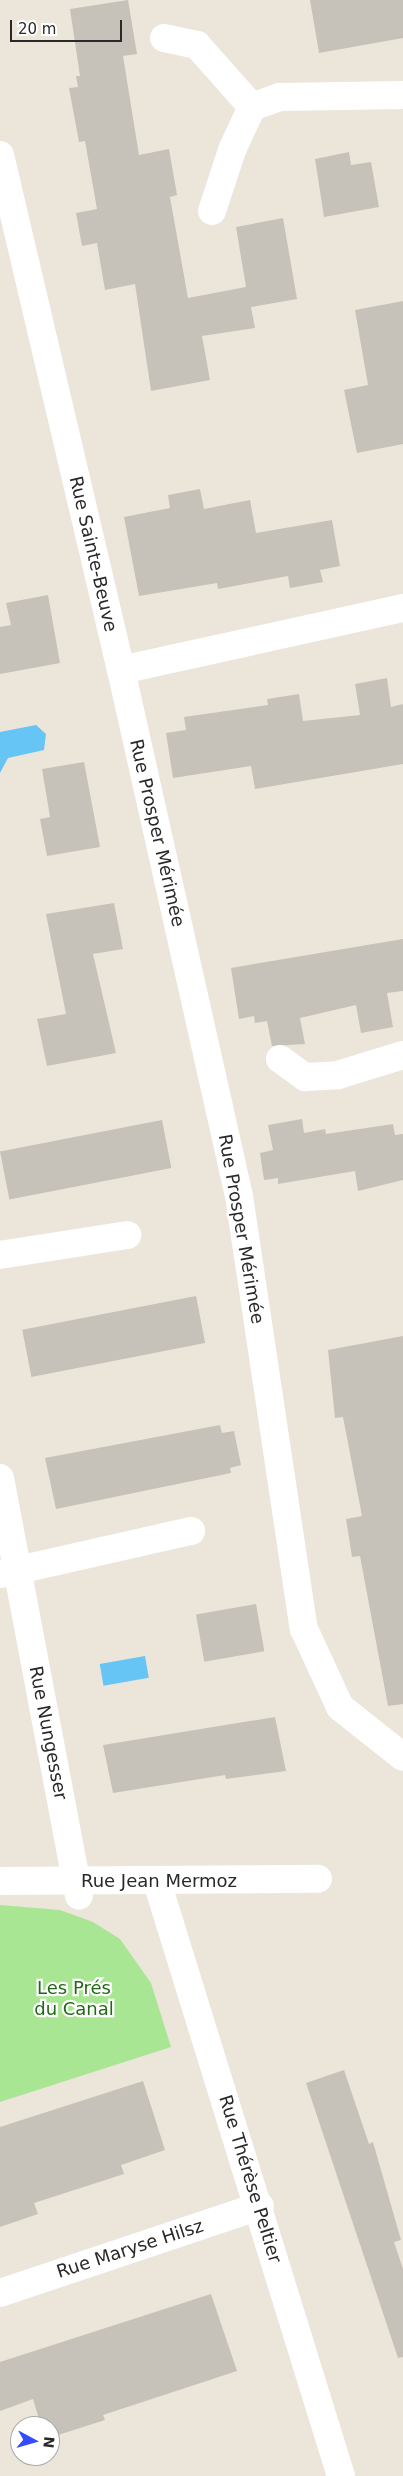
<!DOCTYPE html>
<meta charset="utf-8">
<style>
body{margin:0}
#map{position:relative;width:403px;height:2476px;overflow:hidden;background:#ece5da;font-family:"DejaVu Sans",sans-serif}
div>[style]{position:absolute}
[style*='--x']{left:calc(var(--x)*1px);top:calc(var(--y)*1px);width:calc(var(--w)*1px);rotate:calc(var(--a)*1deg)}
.green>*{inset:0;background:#a9e693}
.water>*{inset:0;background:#66c5f4;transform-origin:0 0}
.building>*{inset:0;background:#c7c2b9;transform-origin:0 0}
.minor>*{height:28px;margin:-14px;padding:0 14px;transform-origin:14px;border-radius:14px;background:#fff}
span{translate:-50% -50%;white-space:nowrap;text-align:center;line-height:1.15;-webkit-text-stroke:4.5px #fff;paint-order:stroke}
.street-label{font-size:18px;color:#292929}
.park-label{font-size:18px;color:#216916}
.north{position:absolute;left:10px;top:2416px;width:50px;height:50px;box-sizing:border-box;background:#fff;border:1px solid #a9a9a9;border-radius:50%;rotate:96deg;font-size:14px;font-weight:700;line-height:20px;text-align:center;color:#292929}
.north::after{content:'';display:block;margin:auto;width:18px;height:22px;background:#344bff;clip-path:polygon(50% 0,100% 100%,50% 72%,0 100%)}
.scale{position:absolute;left:10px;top:20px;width:112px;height:22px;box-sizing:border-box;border:2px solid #292929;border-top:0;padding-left:6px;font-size:15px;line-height:18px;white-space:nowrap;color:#292929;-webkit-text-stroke:4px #fff;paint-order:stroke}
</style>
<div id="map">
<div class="green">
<div style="clip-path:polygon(0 1905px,60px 1910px,93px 1922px,120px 1939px,151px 1983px,171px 2047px,0 2102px)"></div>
</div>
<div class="water">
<div style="clip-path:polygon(36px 725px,46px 734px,44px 750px,8px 758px,0 773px,0 732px)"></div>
<div style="left:145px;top:1656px;width:22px;height:46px;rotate:80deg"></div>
</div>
<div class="building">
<div style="clip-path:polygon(128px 0,137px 54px,123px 56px,139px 155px,169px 149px,177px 195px,170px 197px,188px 298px,246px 287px,236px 227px,283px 218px,297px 299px,251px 307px,255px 328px,202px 336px,210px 380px,151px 391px,135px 284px,105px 290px,97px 243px,82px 246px,76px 213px,97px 209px,85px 141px,79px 142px,69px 88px,78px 87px,76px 76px,80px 76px,70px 9px)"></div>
<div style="clip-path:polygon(310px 0,403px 0,403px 38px,319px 53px)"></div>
<div style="clip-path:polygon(349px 152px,351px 165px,371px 162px,379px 207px,324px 217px,315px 159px)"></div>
<div style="clip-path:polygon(403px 301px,403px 444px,357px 453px,344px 390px,368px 385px,355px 310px)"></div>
<div style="clip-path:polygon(200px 489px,204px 509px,250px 500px,256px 533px,332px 520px,340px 566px,320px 570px,323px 582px,290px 588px,288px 576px,218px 589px,217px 583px,139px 596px,124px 517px,170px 508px,168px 495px)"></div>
<div style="clip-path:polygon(48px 595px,60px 663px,0 674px,0 627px,11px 625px,6px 603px)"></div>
<div style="clip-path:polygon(387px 678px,391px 707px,403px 704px,403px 764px,255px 789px,251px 766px,173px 778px,166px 733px,186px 730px,184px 717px,268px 705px,267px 699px,299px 694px,303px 721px,360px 715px,355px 684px)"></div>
<div style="clip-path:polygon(84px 762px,100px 847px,47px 856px,40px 819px,50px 817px,42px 769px)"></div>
<div style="clip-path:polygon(114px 903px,123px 949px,93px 954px,116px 1053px,47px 1066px,37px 1019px,66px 1014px,46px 914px)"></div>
<div style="clip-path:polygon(403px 939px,403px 991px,387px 993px,393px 1027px,361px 1033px,356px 1005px,300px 1018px,305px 1044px,272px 1046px,267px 1021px,255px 1023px,254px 1016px,239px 1019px,231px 968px)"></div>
<div style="clip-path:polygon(302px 1119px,304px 1133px,325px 1129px,326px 1134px,393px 1124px,395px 1135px,403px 1134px,403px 1180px,358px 1191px,355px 1171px,278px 1184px,278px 1178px,264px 1180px,260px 1153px,273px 1150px,268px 1125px)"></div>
<div style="left:162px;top:1120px;width:49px;height:165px;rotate:79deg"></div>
<div style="left:196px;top:1296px;width:48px;height:177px;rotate:79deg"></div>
<div style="clip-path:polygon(403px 1336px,403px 1704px,388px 1706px,360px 1556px,352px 1557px,346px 1519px,362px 1516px,343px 1417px,335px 1418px,328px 1350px)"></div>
<div style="clip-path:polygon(220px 1425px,222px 1433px,234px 1431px,241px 1465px,230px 1468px,231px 1473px,56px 1509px,45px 1458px)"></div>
<div style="left:256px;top:1604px;width:48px;height:61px;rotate:80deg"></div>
<div style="clip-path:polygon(275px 1717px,286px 1771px,226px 1779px,225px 1775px,113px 1793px,103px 1745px)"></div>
<div style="clip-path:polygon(344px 2070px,369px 2144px,373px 2142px,401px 2240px,394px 2242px,403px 2269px,403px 2357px,398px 2358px,306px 2083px)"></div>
<div style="clip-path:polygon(143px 2081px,165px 2150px,121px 2165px,124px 2174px,34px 2203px,38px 2214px,0 2227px,0 2127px)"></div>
<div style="clip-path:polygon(211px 2294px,237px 2371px,103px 2415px,105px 2420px,55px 2436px,51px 2422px,41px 2426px,33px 2399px,0 2411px,0 2362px)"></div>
</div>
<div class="minor">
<div style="--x:164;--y:38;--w:34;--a:12"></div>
<div style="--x:197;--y:45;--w:83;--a:48.4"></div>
<div style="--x:0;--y:155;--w:529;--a:76.78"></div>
<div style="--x:121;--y:670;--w:289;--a:-12.4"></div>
<div style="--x:212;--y:211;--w:64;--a:-71.8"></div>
<div style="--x:232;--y:150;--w:47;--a:-65.1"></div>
<div style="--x:252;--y:107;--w:30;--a:-20"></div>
<div style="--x:280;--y:97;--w:123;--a:-0.9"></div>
<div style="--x:121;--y:670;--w:539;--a:77.36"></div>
<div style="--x:239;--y:1196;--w:438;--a:81.5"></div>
<div style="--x:304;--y:1629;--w:86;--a:65.2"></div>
<div style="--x:340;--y:1707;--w:80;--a:38.4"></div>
<div style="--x:280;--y:1059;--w:31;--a:36"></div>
<div style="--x:305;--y:1077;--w:33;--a:-3"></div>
<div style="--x:338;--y:1075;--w:68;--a:-17.1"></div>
<div style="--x:0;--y:1255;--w:129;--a:-8.9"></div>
<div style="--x:0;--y:1478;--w:425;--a:79.3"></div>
<div style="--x:0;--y:1574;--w:196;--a:-12.7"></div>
<div style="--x:0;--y:1881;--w:318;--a:-0.4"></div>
<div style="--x:157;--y:1882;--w:622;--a:72.79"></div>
<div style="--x:0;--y:2293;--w:274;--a:-18.5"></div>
</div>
<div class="street-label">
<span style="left:93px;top:554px;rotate:77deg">Rue Sainte-Beuve</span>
<span style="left:157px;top:833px;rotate:77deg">Rue Prosper Mérimée</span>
<span style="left:241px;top:1229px;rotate:80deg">Rue Prosper Mérimée</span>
<span style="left:48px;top:1733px;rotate:79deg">Rue Nungesser</span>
<span style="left:159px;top:1881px">Rue Jean Mermoz</span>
<span style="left:250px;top:2179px;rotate:73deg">Rue Thérèse Peltier</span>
<span style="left:130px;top:2249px;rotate:-18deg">Rue Maryse Hilsz</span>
</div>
<div class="park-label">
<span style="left:74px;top:1999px">Les Prés<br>du Canal</span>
</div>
<div class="north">N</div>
<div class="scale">20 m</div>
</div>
